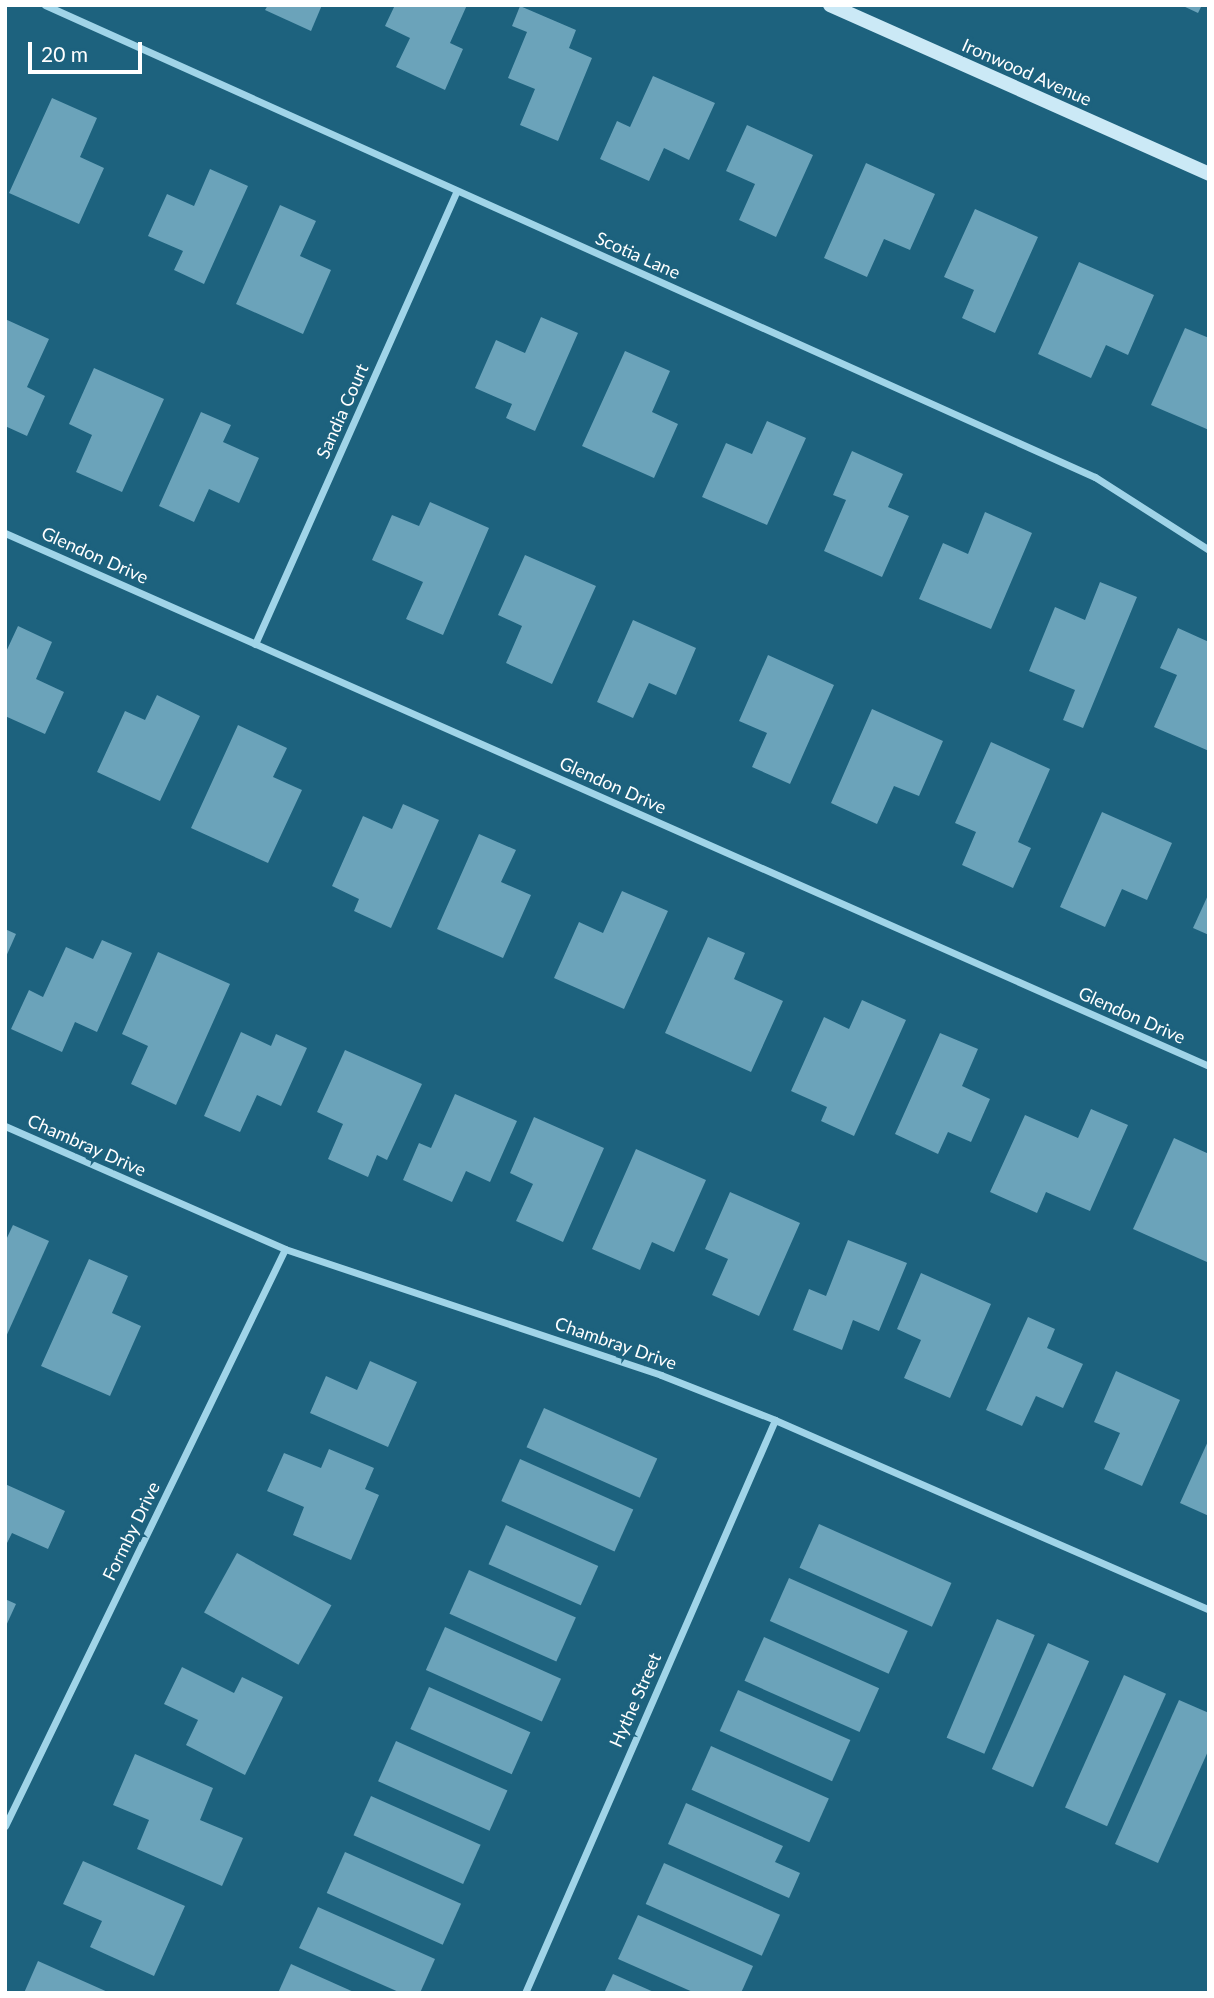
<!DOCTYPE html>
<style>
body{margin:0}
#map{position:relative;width:1214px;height:1998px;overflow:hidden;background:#1d627e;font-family:Lato,sans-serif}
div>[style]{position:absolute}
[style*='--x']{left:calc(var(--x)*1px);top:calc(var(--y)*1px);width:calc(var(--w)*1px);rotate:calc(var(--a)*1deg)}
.building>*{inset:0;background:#6ba3ba;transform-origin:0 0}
.street>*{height:7px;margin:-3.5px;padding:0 3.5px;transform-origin:3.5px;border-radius:3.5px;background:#a0d4e8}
.secondary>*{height:14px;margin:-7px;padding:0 7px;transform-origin:7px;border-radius:7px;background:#cbe9f6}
span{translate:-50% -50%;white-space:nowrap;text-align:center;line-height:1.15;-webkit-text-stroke:7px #1d627e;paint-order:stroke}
.street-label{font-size:18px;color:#fff}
.frame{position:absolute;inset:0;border:7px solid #fff;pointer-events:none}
.scale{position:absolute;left:28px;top:42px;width:114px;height:32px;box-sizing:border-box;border:4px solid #fff;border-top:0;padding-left:9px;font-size:21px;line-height:24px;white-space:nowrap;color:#fff;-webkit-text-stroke:5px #1d627e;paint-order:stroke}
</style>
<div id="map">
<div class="building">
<div style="clip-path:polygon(268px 5px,322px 5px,311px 31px,265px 10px)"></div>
<div style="clip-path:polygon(395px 5px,467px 5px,450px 43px,463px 49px,445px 90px,396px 67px,410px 38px,385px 26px)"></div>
<div style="clip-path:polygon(1181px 5px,1202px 5px,1198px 13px)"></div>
<div style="clip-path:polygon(520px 6px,576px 30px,569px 48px,592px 58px,558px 141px,520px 125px,535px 89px,508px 78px,527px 32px,512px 26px)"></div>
<div style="clip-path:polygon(653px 76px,715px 103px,689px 160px,664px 148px,649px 181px,600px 159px,617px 121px,630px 127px)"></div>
<div style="clip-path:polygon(52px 98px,97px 118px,80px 157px,104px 168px,79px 224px,9px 193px)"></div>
<div style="clip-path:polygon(747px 125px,813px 155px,776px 237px,739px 220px,755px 184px,726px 171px)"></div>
<div style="clip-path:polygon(866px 163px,935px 194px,910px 250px,884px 239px,867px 277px,824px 258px)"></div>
<div style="clip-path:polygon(210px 169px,248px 186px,204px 284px,174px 270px,183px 251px,148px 236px,167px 194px,194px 206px)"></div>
<div style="clip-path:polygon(280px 205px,316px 221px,300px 256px,331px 270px,303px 334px,236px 304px)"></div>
<div style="clip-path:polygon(975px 209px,1038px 237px,995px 333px,962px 318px,974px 290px,944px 277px)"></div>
<div style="clip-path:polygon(1079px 262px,1154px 295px,1128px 355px,1106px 345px,1091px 378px,1038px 354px)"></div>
<div style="clip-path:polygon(541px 317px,578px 333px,535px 431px,506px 418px,512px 404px,475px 388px,496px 340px,525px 353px)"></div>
<div style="clip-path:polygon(5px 319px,49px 339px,27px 387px,45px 396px,27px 436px,5px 426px)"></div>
<div style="clip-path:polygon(1185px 328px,1209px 338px,1209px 430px,1151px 405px)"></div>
<div style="clip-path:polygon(625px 351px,670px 371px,652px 412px,678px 424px,654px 478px,582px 446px)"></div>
<div style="clip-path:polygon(94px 368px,164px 399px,122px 492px,76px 472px,92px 435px,69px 424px)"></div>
<div style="clip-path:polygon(201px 412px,231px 425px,223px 442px,259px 458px,239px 503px,209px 489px,194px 522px,159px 506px)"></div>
<div style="clip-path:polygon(767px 421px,806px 438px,767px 525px,702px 497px,726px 443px,752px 454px)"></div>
<div style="clip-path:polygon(852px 451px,903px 474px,888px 507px,909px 516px,882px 577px,824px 551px,846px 500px,833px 495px)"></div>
<div style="clip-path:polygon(430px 502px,489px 528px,443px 635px,406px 619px,423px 582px,372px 560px,392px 515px,419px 526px)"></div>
<div style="clip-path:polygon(985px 512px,1032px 533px,991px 629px,919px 599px,943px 543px,968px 554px)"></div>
<div style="clip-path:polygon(525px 555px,596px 586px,552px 684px,506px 663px,522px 626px,498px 615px)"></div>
<div style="clip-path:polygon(1100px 582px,1137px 597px,1083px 728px,1063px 720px,1075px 690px,1029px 671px,1055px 607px,1085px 620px)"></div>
<div style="clip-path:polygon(633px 620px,696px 648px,676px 695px,649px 683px,633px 718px,597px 702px)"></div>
<div style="clip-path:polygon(18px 626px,52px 642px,36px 679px,64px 692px,45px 734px,5px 716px,5px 654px)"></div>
<div style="clip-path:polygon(1178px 628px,1209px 642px,1209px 751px,1154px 727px,1177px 675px,1160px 668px)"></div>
<div style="clip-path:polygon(768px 655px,834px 685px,790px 784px,752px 767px,767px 733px,739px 721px)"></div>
<div style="clip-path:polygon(157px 695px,200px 716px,160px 801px,97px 772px,125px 711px,145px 720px)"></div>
<div style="clip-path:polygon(872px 709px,943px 741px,919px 796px,894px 786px,877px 824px,831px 803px)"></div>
<div style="clip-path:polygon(238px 725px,287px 748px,273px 777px,302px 790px,268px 863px,191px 828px)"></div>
<div style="clip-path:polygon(991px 742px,1050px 769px,1018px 842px,1031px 848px,1013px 888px,962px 865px,976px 832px,955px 823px)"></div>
<div style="clip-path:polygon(403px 804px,439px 820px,391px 928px,354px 911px,359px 899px,332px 886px,363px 816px,392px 829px)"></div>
<div style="clip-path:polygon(1102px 812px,1172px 843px,1147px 900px,1122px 889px,1105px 927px,1060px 907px)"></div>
<div style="clip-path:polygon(479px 834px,516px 850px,501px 882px,531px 895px,503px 958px,437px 929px)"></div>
<div style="clip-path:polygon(622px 891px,668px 911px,624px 1009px,554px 978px,579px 922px,603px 933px)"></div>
<div style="clip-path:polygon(1209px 893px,1209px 935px,1193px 928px)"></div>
<div style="clip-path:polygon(5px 929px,16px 934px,5px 959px)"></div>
<div style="clip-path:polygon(708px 937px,745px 953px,734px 979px,783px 1001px,751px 1072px,665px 1033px)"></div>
<div style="clip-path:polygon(102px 940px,132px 953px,97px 1032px,75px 1022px,62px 1052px,11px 1029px,29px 990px,43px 997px,66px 947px,93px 959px)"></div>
<div style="clip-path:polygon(158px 952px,230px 984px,176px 1105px,131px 1084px,148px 1046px,122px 1034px)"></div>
<div style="clip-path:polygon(862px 1000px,906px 1020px,854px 1136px,821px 1121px,827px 1107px,791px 1091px,824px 1017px,849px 1029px)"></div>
<div style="clip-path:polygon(241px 1032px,271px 1046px,276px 1034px,307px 1048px,281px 1106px,257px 1095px,240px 1132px,204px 1116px)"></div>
<div style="clip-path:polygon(940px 1033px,978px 1049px,962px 1086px,990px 1099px,971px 1142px,948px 1132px,938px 1154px,895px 1134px)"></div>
<div style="clip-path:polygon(345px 1050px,422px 1084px,387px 1160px,377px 1155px,368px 1177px,328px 1159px,343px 1124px,317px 1112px)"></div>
<div style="clip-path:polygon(455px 1094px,517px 1121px,490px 1182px,466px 1171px,452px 1202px,403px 1180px,419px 1143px,431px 1148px)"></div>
<div style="clip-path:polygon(1091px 1109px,1128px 1125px,1090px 1211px,1046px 1192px,1037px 1213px,990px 1192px,1025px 1115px,1078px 1138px)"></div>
<div style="clip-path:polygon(534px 1117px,604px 1148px,563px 1242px,516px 1221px,533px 1184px,510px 1173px)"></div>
<div style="clip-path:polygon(1174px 1138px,1209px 1154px,1207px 1262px,1133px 1229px)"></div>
<div style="clip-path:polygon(636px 1149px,706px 1180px,674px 1252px,652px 1242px,640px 1270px,592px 1249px)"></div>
<div style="clip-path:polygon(730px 1192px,800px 1223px,759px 1316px,712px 1295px,728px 1259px,705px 1249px)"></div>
<div style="clip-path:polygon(13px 1225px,49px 1241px,5px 1339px,5px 1242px)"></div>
<div style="clip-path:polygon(848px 1240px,907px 1263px,879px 1331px,853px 1320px,842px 1350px,793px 1330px,809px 1289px,826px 1296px)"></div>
<div style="clip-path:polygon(89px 1259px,128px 1276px,112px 1313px,141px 1326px,110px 1396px,41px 1366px)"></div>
<div style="clip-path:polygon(921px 1273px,991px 1304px,950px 1398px,904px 1378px,921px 1340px,897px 1329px)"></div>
<div style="clip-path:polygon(1028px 1317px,1055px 1329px,1047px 1348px,1083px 1364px,1063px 1408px,1036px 1396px,1022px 1426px,986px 1410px)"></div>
<div style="clip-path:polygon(370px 1361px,417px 1382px,388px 1447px,310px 1413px,326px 1376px,357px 1390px)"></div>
<div style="clip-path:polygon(1116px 1371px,1180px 1400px,1142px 1486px,1104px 1469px,1120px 1433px,1094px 1422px)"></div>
<div style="left:544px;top:1408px;width:124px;height:43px;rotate:24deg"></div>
<div style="clip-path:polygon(1209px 1439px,1209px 1516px,1180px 1503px)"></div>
<div style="clip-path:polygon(329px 1449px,374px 1468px,365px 1489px,379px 1495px,351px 1560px,293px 1535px,304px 1507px,267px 1491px,284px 1453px,321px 1468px)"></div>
<div style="left:520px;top:1459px;width:124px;height:46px;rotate:24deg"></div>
<div style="clip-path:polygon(5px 1484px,65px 1511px,48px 1549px,12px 1533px,5px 1547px)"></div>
<div style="left:819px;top:1524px;width:145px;height:48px;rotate:24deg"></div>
<div style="left:506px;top:1525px;width:101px;height:43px;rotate:24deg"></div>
<div style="left:237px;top:1553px;width:108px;height:68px;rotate:29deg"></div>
<div style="left:469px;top:1570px;width:117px;height:48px;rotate:24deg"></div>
<div style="left:789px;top:1578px;width:130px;height:47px;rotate:24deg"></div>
<div style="clip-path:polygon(5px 1599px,16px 1604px,5px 1628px)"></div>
<div style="left:997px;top:1619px;width:41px;height:129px;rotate:23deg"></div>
<div style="left:445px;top:1627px;width:127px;height:47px;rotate:24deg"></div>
<div style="left:764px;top:1637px;width:126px;height:48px;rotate:24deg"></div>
<div style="left:1048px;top:1643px;width:45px;height:138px;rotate:24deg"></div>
<div style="clip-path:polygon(182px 1667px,234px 1693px,242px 1677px,283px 1697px,245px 1775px,186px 1745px,198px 1720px,164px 1704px)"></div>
<div style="left:1124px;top:1675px;width:46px;height:145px;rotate:24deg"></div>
<div style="left:429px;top:1687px;width:111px;height:46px;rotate:24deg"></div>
<div style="left:738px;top:1690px;width:123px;height:45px;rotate:24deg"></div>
<div style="clip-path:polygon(1179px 1700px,1209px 1713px,1209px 1749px,1158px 1863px,1115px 1844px)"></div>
<div style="left:396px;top:1741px;width:122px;height:44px;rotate:24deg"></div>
<div style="left:711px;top:1746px;width:129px;height:48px;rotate:24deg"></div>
<div style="clip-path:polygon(135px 1754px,213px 1788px,200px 1820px,243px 1838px,222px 1886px,137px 1849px,149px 1820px,113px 1805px)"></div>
<div style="left:371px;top:1796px;width:120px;height:43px;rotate:24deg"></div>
<div style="clip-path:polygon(686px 1803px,783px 1846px,775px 1862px,800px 1873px,789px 1898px,668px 1844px)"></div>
<div style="left:345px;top:1852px;width:127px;height:45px;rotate:24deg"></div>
<div style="clip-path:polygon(83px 1861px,185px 1906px,154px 1976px,90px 1947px,102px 1921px,63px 1904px)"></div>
<div style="left:664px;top:1863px;width:127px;height:45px;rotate:24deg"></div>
<div style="clip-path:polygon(318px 1907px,435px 1959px,420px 1993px,401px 1993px,299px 1948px)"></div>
<div style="clip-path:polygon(638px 1915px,753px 1966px,741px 1993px,695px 1993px,618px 1959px)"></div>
<div style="clip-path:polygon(38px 1961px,110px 1993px,24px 1993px)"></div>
<div style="clip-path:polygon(291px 1964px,356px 1993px,278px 1993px)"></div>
<div style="clip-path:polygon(613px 1974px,656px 1993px,604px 1993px)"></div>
</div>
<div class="street">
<div style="--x:45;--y:5;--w:1151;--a:24.21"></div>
<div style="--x:1095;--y:477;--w:135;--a:32.6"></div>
<div style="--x:5;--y:533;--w:1317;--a:23.88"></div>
<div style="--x:255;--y:644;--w:496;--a:-66"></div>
<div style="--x:5;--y:1126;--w:306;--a:23.7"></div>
<div style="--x:285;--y:1249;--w:397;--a:18.5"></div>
<div style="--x:661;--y:1375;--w:123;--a:21.5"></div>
<div style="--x:775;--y:1420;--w:474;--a:23.6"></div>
<div style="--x:5;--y:1826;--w:641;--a:-64.11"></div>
<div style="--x:525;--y:1993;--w:625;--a:-66.43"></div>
</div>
<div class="secondary">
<div style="--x:830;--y:5;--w:415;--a:24"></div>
</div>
<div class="street-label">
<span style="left:1027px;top:72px;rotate:24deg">Ironwood Avenue</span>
<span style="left:638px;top:255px;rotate:24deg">Scotia Lane</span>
<span style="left:342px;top:411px;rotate:-66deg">Sandia Court</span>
<span style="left:95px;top:555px;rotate:24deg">Glendon Drive</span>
<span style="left:613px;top:785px;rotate:24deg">Glendon Drive</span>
<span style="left:1132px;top:1015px;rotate:24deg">Glendon Drive</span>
<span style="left:87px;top:1145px;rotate:24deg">Chambray Drive</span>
<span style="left:616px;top:1343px;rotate:19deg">Chambray Drive</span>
<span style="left:131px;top:1531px;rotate:-64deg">Formby Drive</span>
<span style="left:635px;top:1700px;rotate:-66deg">Hythe Street</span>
</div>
<div class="frame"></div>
<div class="scale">20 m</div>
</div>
